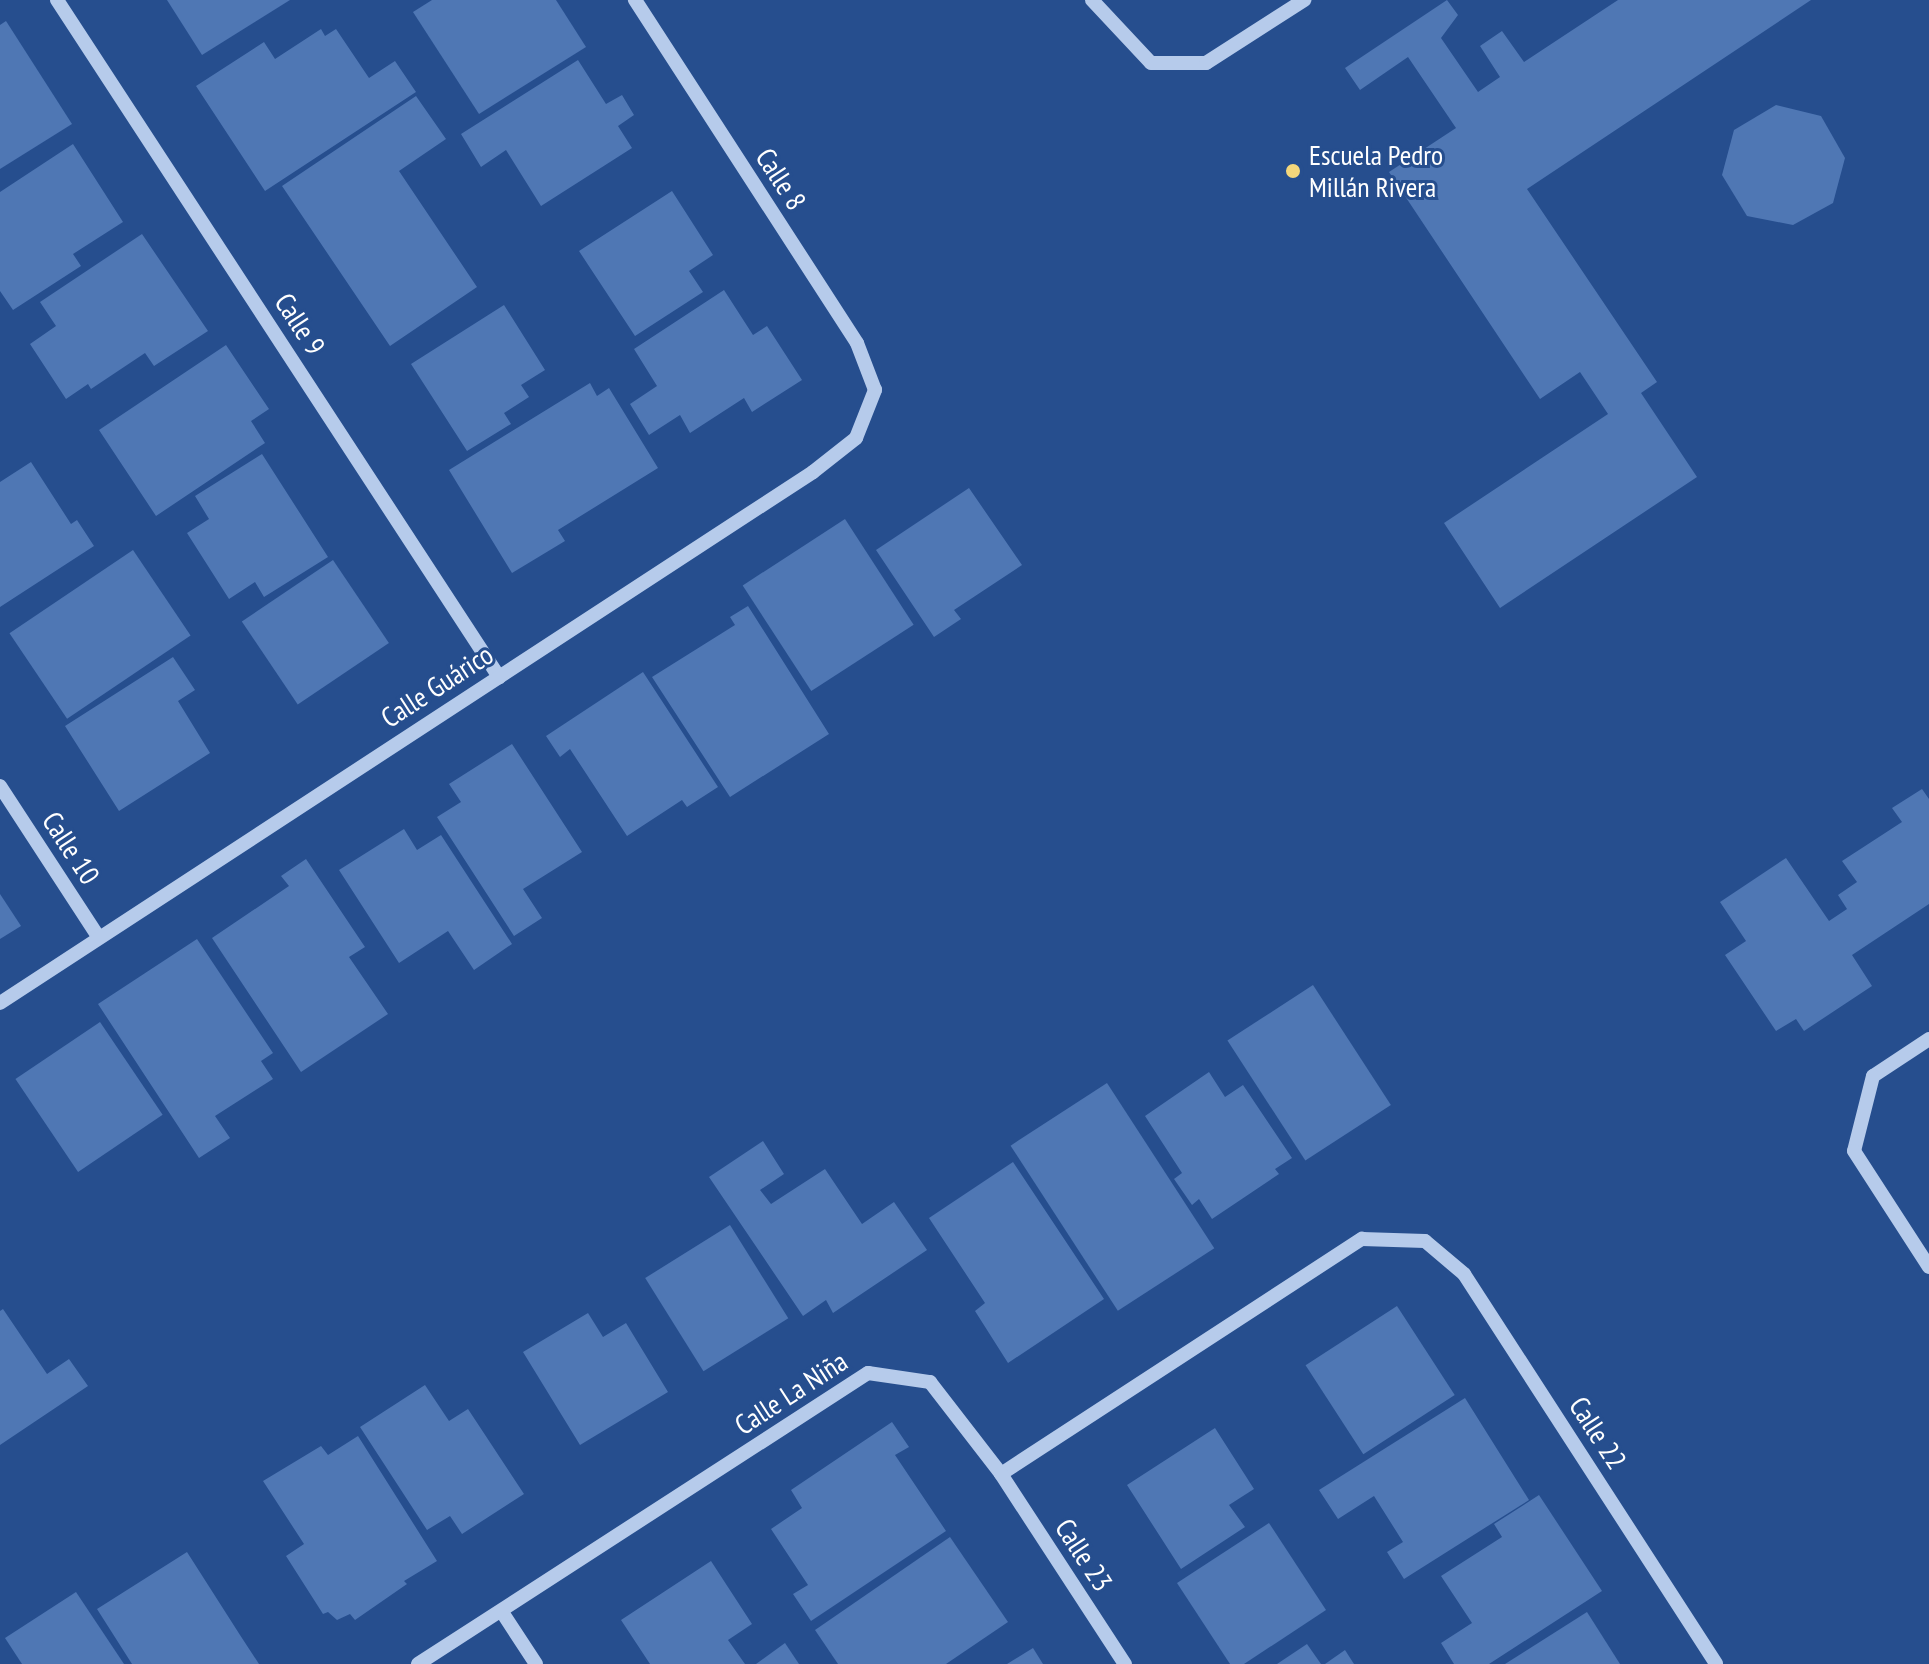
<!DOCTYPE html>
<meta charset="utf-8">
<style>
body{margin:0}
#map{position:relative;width:1929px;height:1664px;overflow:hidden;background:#264e8e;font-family:"PT Sans Narrow",sans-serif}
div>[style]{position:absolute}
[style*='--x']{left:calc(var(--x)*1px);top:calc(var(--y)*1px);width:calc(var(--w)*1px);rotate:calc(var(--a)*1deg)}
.building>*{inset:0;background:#4f77b4;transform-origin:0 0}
.minor>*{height:14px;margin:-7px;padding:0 7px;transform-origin:7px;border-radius:7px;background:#b6cbeb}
.dots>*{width:22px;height:22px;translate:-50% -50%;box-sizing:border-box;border:4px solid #264e8e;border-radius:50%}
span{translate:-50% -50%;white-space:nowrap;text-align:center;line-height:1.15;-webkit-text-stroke:6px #264e8e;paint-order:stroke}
.poi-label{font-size:28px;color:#fff}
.left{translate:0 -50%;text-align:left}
.street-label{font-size:28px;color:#fff}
</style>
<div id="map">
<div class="building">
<div style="clip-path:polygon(167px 0,290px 0,202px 55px)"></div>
<div style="clip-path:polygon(432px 0,556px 0,586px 47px,479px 114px,413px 12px)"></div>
<div style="clip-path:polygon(1447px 0,1458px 15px,1441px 38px,1478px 92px,1500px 77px,1480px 46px,1502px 31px,1524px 62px,1618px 0,1811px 0,1527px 189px,1657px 382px,1641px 393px,1697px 477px,1500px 608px,1444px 523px,1608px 414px,1580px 372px,1540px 399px,1389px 172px,1456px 128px,1408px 57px,1360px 90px,1345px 68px)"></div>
<div style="clip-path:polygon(6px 21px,72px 124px,0 169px,0 25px)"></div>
<div style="clip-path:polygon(321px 29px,325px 36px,336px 29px,369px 78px,395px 61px,416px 92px,265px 191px,196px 86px,264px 42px,275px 59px)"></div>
<div style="clip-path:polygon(578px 60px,606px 104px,622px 95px,634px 115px,618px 126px,632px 148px,541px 206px,506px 150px,481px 167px,461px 134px)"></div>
<div style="clip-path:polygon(416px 96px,446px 139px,399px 171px,477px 287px,390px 346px,282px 186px)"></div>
<div style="clip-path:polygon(1776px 105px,1821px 116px,1845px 158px,1833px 203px,1793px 225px,1747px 216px,1722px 175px,1734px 130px)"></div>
<div style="clip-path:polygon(73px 144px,123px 222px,73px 254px,81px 266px,13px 310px,0 291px,0 192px)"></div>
<div style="clip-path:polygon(672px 191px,713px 255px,689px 271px,703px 292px,635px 336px,579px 251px)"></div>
<div style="clip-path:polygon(142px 234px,208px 331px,154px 366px,145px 353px,91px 389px,88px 384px,66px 399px,30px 344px,56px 326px,40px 302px)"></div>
<div style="clip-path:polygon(724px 290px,753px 335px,767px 326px,802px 380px,752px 412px,744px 398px,690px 433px,680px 415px,649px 435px,630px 404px,657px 386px,634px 349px)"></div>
<div style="clip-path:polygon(504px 305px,545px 370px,521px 385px,529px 397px,504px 413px,511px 424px,467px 451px,411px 364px)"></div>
<div style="clip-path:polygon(226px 345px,269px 409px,251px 421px,265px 443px,156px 516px,99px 430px)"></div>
<div style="clip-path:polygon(590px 383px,597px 396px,609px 388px,658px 468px,558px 530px,565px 541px,512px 573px,449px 470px)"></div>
<div style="clip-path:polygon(262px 454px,328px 557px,264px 597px,255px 582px,229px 599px,187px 533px,209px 519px,195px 496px)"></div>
<div style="clip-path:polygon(31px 462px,71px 524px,77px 520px,94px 546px,0 607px,0 482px)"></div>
<div style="clip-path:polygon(969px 488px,1022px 565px,954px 610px,961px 619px,934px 637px,876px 550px)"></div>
<div style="left:845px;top:519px;width:126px;height:122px;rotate:57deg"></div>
<div style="left:133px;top:550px;width:103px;height:149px;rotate:56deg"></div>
<div style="left:333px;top:560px;width:100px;height:110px;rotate:56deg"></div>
<div style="clip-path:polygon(748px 606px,829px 734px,730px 797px,652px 677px,735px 625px,730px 617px)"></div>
<div style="clip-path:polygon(173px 657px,195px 690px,178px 701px,210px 753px,119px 811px,65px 726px)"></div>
<div style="clip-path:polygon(643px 672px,718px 787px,687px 807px,682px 800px,627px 836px,570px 749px,560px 757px,546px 736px)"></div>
<div style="clip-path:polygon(512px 744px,582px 852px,523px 889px,542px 918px,514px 936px,437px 817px,461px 802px,449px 784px)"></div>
<div style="clip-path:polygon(1922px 789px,1929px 799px,1929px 904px,1852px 955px,1872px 986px,1804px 1031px,1796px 1019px,1776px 1031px,1725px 955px,1746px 941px,1720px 902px,1786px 858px,1829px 921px,1847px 909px,1838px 895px,1857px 882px,1842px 861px,1902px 822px,1892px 808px)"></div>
<div style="clip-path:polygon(404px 829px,417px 850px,441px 835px,512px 944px,474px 970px,448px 931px,399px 963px,339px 870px)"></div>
<div style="clip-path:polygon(306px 859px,365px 947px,349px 957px,388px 1014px,301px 1072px,212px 938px,289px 886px,281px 876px)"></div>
<div style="clip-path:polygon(0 894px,21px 926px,0 939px)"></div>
<div style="clip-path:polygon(197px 939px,273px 1053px,261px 1061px,273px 1079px,215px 1116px,230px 1138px,199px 1158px,98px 1004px)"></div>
<div style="left:1313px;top:985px;width:143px;height:102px;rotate:57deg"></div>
<div style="left:100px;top:1022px;width:112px;height:102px;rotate:56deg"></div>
<div style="clip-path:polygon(1209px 1072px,1225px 1097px,1243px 1085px,1292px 1158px,1275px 1169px,1279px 1174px,1212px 1219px,1199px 1199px,1192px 1205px,1174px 1179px,1182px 1173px,1145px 1116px)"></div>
<div style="left:1107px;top:1083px;width:197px;height:115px;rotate:57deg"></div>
<div style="clip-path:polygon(763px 1141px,784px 1174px,760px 1190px,771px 1204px,825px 1169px,862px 1224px,894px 1202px,927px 1250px,833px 1313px,826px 1300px,803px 1316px,709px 1177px)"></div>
<div style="clip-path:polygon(1013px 1162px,1104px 1299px,1008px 1363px,975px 1311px,985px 1303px,929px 1218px)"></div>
<div style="left:730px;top:1225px;width:110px;height:100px;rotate:58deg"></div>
<div style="left:1397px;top:1306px;width:106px;height:109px;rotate:57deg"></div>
<div style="clip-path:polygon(3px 1309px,47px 1374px,69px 1359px,88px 1386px,0 1445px,0 1311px)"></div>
<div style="clip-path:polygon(588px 1313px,603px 1337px,626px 1323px,668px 1392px,580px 1445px,523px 1352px)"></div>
<div style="clip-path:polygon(425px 1385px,449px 1421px,468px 1409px,524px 1494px,462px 1534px,450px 1516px,427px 1530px,360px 1427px)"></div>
<div style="clip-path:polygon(1465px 1398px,1529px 1500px,1404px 1579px,1387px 1552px,1403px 1542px,1374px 1496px,1338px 1519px,1319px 1490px)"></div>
<div style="clip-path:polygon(892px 1422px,909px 1447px,895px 1455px,946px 1531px,811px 1621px,793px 1594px,808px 1585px,771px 1529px,802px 1508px,791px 1490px)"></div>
<div style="clip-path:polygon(1215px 1428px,1254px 1489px,1229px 1505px,1245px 1527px,1181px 1569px,1127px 1485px)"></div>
<div style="clip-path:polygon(358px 1436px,437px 1561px,404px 1581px,407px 1584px,355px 1620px,350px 1614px,337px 1620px,328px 1612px,323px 1614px,286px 1556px,304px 1544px,263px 1481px,321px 1446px,328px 1455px)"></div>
<div style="clip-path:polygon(1539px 1495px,1602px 1591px,1489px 1664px,1454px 1664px,1441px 1643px,1472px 1623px,1441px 1576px,1502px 1537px,1494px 1524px)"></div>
<div style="clip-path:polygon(1269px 1523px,1326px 1610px,1244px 1664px,1230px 1664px,1177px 1583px)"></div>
<div style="clip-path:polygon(950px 1537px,1008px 1622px,946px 1664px,838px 1664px,815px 1630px)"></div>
<div style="clip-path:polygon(187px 1552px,240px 1635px,259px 1664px,132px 1664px,97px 1609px)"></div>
<div style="clip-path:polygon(711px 1561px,752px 1624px,728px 1640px,745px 1664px,650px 1664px,621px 1620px)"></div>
<div style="clip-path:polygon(76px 1592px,124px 1664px,22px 1664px,5px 1638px)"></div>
<div style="clip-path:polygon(1587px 1612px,1620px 1664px,1505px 1664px)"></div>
<div style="clip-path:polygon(785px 1643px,799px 1664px,756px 1664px)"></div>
<div style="clip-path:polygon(1307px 1644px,1321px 1664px,1277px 1664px)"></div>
<div style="clip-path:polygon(1033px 1648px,1043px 1664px,1007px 1664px)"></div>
<div style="clip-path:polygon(1345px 1650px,1354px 1664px,1325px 1664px)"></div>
</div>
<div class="minor">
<div style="--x:57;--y:0;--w:809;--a:56.86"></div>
<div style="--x:1092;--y:0;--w:86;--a:46.9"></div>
<div style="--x:1151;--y:63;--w:55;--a:0"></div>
<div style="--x:1206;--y:63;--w:117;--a:-32.7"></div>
<div style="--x:0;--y:786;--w:181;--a:56.9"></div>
<div style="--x:0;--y:1003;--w:971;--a:-33.15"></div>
<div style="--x:813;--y:472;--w:55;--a:-38.3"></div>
<div style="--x:856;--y:438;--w:52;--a:-68.4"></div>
<div style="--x:875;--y:390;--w:50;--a:-111"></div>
<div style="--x:857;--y:343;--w:409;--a:-122.9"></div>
<div style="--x:1929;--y:1039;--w:67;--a:146.5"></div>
<div style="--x:1873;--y:1076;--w:77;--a:104.2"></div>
<div style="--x:1854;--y:1151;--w:138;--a:57.1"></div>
<div style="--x:1001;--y:1474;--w:431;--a:-33.1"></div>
<div style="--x:1362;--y:1239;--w:63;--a:1.8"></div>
<div style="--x:1425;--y:1241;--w:51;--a:40.2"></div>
<div style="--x:1464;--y:1274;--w:464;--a:57.1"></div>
<div style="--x:502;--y:1612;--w:62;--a:56.8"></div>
<div style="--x:418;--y:1664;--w:536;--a:-32.89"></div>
<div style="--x:868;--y:1373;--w:63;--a:8.3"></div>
<div style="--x:930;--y:1382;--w:116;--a:52.3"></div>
<div style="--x:1001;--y:1474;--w:227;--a:56.9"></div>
</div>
<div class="dots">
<div style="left:1293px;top:171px;background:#f4d77b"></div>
</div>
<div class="poi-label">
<span class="left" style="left:1309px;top:171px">Escuela Pedro<br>Millán Rivera</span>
</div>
<div class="street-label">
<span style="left:781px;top:179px;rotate:57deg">Calle 8</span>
<span style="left:300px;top:324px;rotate:57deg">Calle 9</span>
<span style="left:437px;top:686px;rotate:-33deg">Calle Guárico</span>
<span style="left:71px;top:848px;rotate:57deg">Calle 10</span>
<span style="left:791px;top:1393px;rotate:-33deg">Calle La Niña</span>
<span style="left:1598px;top:1433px;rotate:57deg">Calle 22</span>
<span style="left:1084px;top:1555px;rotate:57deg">Calle 23</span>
</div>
</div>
